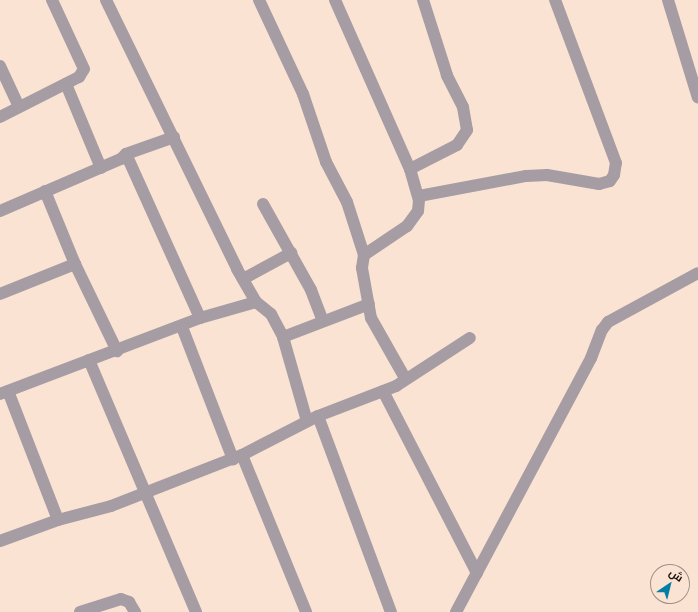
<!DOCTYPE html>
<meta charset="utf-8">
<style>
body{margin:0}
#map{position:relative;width:698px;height:612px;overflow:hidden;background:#fbe3d4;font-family:Quicksand,Cairo,sans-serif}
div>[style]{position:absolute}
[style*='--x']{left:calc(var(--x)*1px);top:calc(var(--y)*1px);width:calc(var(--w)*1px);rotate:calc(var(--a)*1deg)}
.minor>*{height:12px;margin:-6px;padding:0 6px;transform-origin:6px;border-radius:6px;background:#a69da4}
span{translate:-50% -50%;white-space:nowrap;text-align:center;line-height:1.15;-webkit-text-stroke:3.5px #fbe3d4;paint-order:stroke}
.north{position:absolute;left:650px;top:564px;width:40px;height:40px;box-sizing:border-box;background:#fbe3d4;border:1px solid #a08f84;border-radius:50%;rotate:35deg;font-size:11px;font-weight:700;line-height:16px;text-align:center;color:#18100b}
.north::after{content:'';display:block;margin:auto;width:14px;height:18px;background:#037ea5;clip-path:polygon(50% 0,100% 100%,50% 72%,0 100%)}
</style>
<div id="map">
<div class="minor">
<div style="--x:106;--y:0;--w:299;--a:64"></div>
<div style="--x:237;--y:269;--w:38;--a:60"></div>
<div style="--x:256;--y:302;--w:19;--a:39"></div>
<div style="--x:271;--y:314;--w:26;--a:62"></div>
<div style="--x:283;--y:337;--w:87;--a:74.1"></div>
<div style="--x:259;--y:0;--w:104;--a:64.9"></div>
<div style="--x:303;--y:94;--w:72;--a:71.3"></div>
<div style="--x:326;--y:162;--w:45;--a:62.3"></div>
<div style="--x:347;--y:202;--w:56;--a:72.2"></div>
<div style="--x:364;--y:255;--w:13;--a:99"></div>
<div style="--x:362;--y:268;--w:51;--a:79.8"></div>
<div style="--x:371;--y:318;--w:69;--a:60.5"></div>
<div style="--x:335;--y:0;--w:185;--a:66.1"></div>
<div style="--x:410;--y:169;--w:32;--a:74"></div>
<div style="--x:419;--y:200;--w:11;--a:95"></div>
<div style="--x:418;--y:211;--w:19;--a:126"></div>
<div style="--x:407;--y:226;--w:52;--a:146"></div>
<div style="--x:668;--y:0;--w:102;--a:73"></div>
<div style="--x:0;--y:66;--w:45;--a:65.1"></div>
<div style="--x:66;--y:84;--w:91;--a:67.4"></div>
<div style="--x:0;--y:117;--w:89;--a:-26.9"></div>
<div style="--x:79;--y:77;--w:9;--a:-58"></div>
<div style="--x:84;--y:69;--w:76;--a:-114.9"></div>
<div style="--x:126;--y:154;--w:180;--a:65.7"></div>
<div style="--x:410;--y:169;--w:53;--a:-27.1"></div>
<div style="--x:457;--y:145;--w:18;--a:-56"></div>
<div style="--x:467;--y:130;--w:23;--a:-100"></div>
<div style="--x:463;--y:107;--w:36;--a:-117"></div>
<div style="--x:447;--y:75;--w:79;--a:-107.7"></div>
<div style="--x:45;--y:191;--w:79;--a:67.7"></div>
<div style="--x:75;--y:264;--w:97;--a:64.2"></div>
<div style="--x:419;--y:196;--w:109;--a:-10.6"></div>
<div style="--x:526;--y:176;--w:21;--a:-3"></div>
<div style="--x:547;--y:175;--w:53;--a:9.8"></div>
<div style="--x:599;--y:184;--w:11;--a:-15"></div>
<div style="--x:610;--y:181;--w:7;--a:-56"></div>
<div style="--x:614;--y:175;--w:12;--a:-81"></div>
<div style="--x:616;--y:163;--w:174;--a:-110.5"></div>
<div style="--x:263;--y:204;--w:98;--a:60.8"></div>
<div style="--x:311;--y:290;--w:33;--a:69"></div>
<div style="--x:0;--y:211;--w:132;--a:-23.3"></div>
<div style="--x:121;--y:159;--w:7;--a:-45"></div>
<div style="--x:126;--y:154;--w:51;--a:-19.5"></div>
<div style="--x:243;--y:279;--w:55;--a:-28.4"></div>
<div style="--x:0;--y:294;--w:81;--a:-21.8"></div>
<div style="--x:182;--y:327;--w:142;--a:68.9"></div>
<div style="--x:283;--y:337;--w:92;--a:-21"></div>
<div style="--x:89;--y:360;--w:274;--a:67"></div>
<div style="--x:8;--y:391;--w:138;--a:68.8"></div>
<div style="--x:383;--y:391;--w:205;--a:62.7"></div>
<div style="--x:0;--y:394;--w:214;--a:-20.8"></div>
<div style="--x:200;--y:318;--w:58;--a:-15.9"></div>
<div style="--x:318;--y:416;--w:209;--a:69.6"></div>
<div style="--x:242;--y:455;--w:170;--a:67.8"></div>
<div style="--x:0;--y:541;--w:62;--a:-19.9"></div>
<div style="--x:58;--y:520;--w:55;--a:-14.8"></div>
<div style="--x:111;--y:506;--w:141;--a:-21.3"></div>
<div style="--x:242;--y:455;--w:85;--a:-27.2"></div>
<div style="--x:318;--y:416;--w:84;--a:-21"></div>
<div style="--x:396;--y:386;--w:88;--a:-33"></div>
<div style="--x:80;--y:612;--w:43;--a:-17.6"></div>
<div style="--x:121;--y:599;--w:9;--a:21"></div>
<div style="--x:129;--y:602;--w:12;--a:59"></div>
<div style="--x:456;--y:612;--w:288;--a:-62"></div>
<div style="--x:591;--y:358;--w:30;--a:-69"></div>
<div style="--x:602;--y:330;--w:10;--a:-53"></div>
<div style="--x:608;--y:322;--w:102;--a:-28.6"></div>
</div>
<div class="north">ش</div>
</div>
